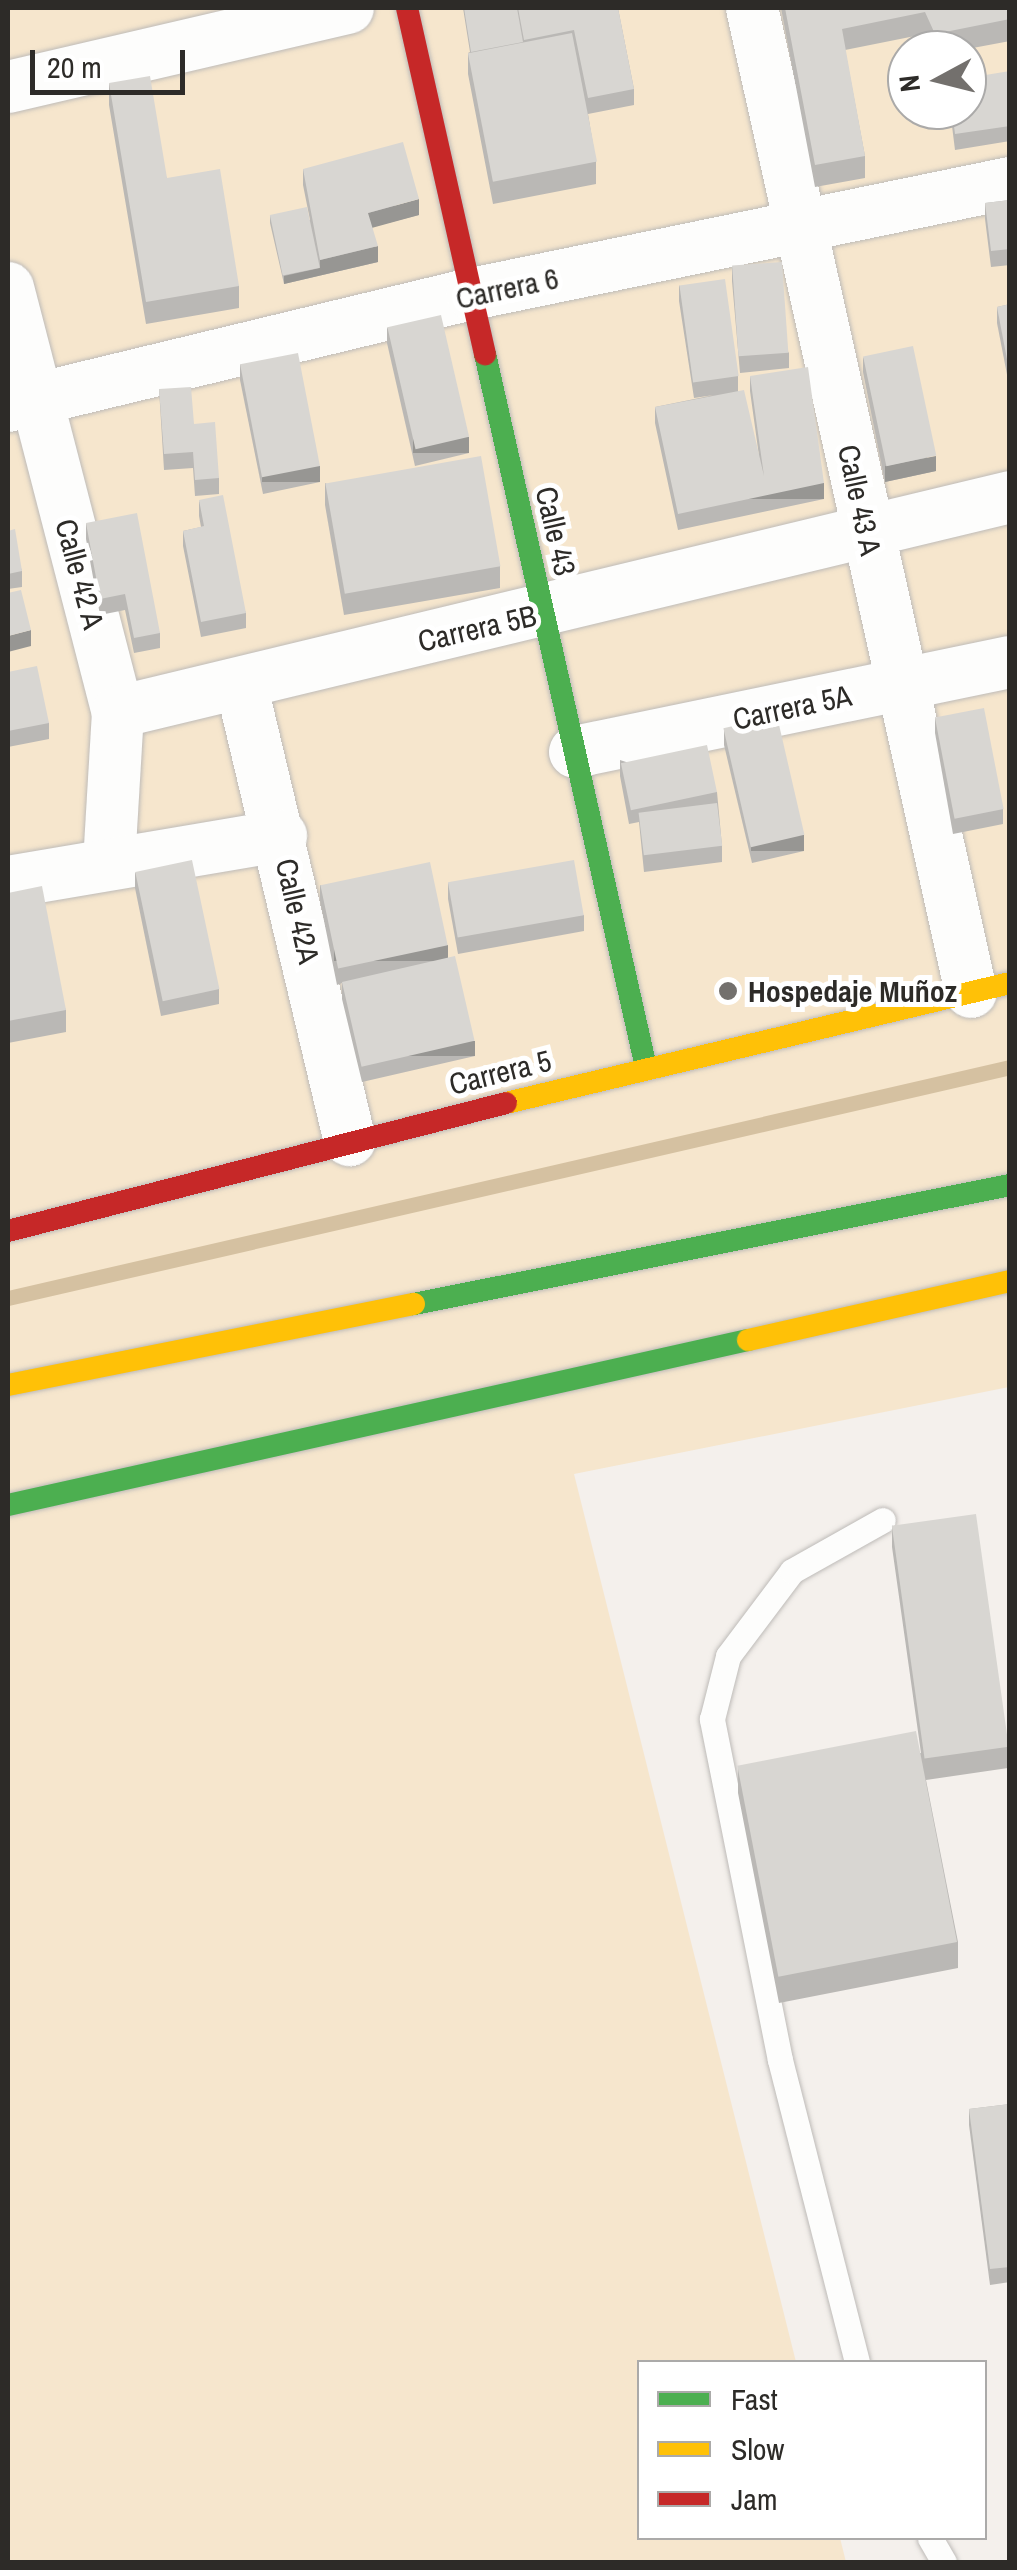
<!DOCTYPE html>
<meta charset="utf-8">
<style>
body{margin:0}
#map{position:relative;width:1017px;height:2570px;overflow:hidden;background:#f4f0ec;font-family:"Archivo Narrow",sans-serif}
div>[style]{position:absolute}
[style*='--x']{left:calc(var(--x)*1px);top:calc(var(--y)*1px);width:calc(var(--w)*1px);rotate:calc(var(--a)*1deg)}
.green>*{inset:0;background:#f6e6cd}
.stream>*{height:15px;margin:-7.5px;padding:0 7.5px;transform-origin:7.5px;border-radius:7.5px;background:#d5c1a1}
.roads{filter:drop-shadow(0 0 2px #bebbb8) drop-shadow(0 0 2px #bebbb8)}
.lane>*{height:25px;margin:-12.5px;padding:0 12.5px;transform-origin:12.5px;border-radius:12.5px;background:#fdfdfc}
.street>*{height:52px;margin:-26px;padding:0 26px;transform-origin:26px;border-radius:26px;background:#fdfdfc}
.fast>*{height:22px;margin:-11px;padding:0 11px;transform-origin:11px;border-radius:11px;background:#4caf50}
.slow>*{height:22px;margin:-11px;padding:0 11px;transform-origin:11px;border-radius:11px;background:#ffc107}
.jam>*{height:22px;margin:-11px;padding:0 11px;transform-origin:11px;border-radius:11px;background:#c62828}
.wall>*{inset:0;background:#bab8b5}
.shaded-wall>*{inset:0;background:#979693;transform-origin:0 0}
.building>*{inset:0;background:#d8d6d2;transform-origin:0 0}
.dots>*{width:28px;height:28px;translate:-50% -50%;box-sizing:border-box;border:5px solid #fff;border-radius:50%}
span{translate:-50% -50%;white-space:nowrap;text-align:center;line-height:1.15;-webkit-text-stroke:10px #fff;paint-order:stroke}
.street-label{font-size:30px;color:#2d2b28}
.poi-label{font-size:30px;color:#2d2b28;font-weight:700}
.left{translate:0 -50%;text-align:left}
.frame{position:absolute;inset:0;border:10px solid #2d2b28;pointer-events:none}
.legend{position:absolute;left:637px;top:2360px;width:350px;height:180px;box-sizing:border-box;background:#fff;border:2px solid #abaaa9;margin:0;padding:12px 18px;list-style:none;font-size:30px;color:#2d2b28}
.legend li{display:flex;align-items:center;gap:20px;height:50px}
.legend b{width:50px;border:2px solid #abaaa9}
.north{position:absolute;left:887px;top:30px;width:100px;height:100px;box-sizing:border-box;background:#fff;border:2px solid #abaaa9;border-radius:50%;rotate:263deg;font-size:28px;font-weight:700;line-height:40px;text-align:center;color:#2d2b28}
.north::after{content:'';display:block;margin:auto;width:35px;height:45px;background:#73706d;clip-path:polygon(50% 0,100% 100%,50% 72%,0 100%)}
.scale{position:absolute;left:30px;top:50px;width:155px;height:45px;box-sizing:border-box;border:5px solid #2d2b28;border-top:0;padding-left:12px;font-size:30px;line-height:35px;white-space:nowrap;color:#2d2b28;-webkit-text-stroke:8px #fff;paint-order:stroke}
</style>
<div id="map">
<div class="green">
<div style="clip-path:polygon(evenodd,8px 8px,1009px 8px,1009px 1387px,574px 1474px,796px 2362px,640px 2362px,640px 2538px,840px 2538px,846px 2562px,8px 2562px,8px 8px,907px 50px,967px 50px,967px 110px,907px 110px,907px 50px)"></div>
</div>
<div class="stream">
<div style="--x:8;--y:1298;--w:1028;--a:-12.98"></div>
</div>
<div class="roads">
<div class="lane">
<div style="--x:857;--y:2362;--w:312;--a:-104.3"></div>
<div style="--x:780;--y:2060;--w:348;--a:-101.3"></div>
<div style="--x:712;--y:1719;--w:65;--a:-75.7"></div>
<div style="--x:728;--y:1656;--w:106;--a:-53"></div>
<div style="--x:792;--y:1571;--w:104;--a:-29.3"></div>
<div style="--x:930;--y:2538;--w:28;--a:60"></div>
</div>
<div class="street">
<div style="--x:752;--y:8;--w:1008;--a:77.45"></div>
<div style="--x:8;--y:87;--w:349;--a:-13.1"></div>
<div style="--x:8;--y:288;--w:438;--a:75.5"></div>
<div style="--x:118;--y:712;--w:151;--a:93.4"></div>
<div style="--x:8;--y:406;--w:477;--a:-13.6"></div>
<div style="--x:472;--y:294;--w:549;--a:-11.66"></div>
<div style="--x:241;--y:684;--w:469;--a:76.6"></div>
<div style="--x:118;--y:712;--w:918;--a:-13.55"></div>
<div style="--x:575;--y:752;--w:444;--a:-11.7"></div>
<div style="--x:8;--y:882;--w:277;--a:-9.6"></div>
</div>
<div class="fast">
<div style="--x:485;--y:354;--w:731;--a:77.28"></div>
<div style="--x:414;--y:1304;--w:608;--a:-11.29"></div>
<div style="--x:8;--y:1505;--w:758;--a:-12.57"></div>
</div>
<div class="slow">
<div style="--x:506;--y:1103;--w:518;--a:-13.39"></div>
<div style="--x:748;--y:1340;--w:269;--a:-12.7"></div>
<div style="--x:8;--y:1385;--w:414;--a:-11.3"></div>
</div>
<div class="jam">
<div style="--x:407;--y:8;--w:355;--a:77.3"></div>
<div style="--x:8;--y:1231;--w:514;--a:-14.41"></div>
</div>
</div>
<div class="wall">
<div style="clip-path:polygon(463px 8px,618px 8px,634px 89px,634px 105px,588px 114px,596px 162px,596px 184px,493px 204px,468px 74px,468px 53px,470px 52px)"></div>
<div style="clip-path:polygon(781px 8px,1010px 8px,1010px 41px,962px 50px,932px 50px,925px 34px,845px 50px,865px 156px,865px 178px,815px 187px)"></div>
<div style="clip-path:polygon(1010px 71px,1010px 141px,955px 150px,950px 110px,967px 110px)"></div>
<div style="clip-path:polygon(109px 83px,167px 178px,239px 286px,239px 308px,146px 324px,109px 105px)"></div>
<div style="clip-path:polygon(303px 169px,419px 215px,372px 227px,378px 262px,284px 284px,270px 223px,270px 215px,310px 220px,303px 185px)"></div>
<div style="clip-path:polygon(1010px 200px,1010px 265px,991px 267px,985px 219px,985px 203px)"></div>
<div style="clip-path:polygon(732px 266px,789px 353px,789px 368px,740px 373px,732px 281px)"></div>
<div style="clip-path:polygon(679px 285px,738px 376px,738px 391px,759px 456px,750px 391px,750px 376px,824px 499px,678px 530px,655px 423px,655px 407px,714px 395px,694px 398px,679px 301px)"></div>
<div style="clip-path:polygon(1010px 304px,1010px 390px,997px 323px,997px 307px)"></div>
<div style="clip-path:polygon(387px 327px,469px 453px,415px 466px,387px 343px)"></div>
<div style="clip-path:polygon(863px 357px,936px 471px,885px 482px,863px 372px)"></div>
<div style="clip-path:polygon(240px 364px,320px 482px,263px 494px,240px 380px)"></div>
<div style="clip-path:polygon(159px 389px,194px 424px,219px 478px,219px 494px,195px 496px,193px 468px,164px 470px)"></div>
<div style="clip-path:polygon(325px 483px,500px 566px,500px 588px,344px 615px,325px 505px)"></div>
<div style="clip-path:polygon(199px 500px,246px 613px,246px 628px,201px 637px,183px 546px,183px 531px,201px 527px,199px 516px)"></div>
<div style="clip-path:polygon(86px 523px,160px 633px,160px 648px,134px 653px,125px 610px,100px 615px,86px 539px)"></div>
<div style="clip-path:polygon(8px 531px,22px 571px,22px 587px,8px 589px)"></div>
<div style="clip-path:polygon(8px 672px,49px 723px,49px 739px,8px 747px)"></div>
<div style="clip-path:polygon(935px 717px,1003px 809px,1003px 824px,953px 834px,935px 733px)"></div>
<div style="clip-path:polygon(724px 729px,804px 851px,752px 863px,724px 745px)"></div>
<div style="clip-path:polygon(620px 760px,717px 792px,722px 846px,722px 862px,644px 872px,639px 822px,629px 824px,620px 776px)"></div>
<div style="clip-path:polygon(135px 872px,219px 989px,219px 1004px,161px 1016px,135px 888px)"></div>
<div style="clip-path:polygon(448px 883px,584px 915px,584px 931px,458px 954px,448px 899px)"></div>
<div style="clip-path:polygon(320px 885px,448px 958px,475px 1056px,362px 1082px,342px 999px,342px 983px,337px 985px,320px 901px)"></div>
<div style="clip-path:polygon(8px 893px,66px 1010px,66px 1032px,8px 1043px)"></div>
<div style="clip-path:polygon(892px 1525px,1008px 1747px,1008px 1768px,926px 1780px,958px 1942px,958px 1968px,779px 2003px,738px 1793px,738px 1767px,921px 1753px,892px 1547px)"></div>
<div style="clip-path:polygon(1010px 2104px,1010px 2282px,990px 2285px,969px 2125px,969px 2109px)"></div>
</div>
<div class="shaded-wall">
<div style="clip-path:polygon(419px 199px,419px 215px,368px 229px,368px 213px)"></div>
<div style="clip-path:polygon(378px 246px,378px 262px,284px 284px,284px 276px,320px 268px,320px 260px)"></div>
<div style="left:469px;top:437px;width:16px;height:56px;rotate:90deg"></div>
<div style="clip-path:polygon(936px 456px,936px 471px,885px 482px,885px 466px)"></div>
<div style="left:320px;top:466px;width:16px;height:58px;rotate:90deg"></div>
<div style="left:824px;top:483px;width:16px;height:149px;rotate:90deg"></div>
<div style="clip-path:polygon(31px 630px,31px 646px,8px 652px,8px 636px)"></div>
<div style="left:804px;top:835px;width:16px;height:53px;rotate:90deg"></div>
<div style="left:448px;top:945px;width:16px;height:114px;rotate:90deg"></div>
<div style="left:475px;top:1041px;width:15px;height:116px;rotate:90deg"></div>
</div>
<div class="building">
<div style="clip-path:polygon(464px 8px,517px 8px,523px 42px,471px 52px)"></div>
<div style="clip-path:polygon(518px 8px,618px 8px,634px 89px,588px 98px,574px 30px,524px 40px)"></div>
<div style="clip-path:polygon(785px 8px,1010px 8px,1010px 19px,935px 34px,925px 12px,842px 29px,865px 156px,815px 165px)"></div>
<div style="left:572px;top:33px;width:131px;height:106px;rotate:79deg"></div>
<div style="clip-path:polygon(1010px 71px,1010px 126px,955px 134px,952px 110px,967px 110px,967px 78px)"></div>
<div style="clip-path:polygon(150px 76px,167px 178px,220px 169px,239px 286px,146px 302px,109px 83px)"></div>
<div style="clip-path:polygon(403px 142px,419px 199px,368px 213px,378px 246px,320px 260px,303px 169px)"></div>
<div style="clip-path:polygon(1010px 200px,1010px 249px,991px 251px,985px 203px)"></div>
<div style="left:307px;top:207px;width:62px;height:38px;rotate:78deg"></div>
<div style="left:782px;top:262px;width:91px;height:50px;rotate:86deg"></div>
<div style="left:725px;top:279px;width:98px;height:46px;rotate:82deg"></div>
<div style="clip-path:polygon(1010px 304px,1010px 375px,997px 307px)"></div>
<div style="left:441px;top:315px;width:125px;height:55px;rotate:77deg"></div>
<div style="left:913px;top:346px;width:112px;height:51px;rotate:78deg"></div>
<div style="left:298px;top:353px;width:115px;height:59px;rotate:79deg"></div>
<div style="clip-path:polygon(808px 367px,824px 483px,678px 514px,655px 407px,744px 390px,764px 476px,750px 376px)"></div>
<div style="clip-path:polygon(191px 387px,194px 424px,215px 422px,219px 478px,195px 480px,193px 452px,164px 454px,159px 389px)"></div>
<div style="left:481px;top:456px;width:112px;height:158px;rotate:80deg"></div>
<div style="clip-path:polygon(223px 495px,246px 613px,201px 622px,183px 531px,204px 526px,199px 500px)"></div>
<div style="clip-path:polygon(137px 513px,160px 633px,134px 638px,125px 594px,100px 599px,86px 523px)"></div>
<div style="clip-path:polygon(15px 529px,22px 571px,8px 574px,8px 531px)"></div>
<div style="clip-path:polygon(21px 590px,31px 630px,8px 636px,8px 593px)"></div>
<div style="clip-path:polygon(37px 666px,49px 723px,8px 731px,8px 672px)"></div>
<div style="left:984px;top:708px;width:103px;height:50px;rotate:79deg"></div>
<div style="left:777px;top:716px;width:122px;height:55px;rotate:77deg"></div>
<div style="left:707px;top:745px;width:48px;height:88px;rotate:78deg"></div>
<div style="left:717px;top:803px;width:43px;height:79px;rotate:83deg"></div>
<div style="left:192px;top:860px;width:132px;height:58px;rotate:78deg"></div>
<div style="left:574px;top:860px;width:56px;height:128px;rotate:80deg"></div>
<div style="left:430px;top:862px;width:85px;height:112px;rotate:78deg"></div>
<div style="clip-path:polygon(42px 886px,66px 1010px,8px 1021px,8px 893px)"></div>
<div style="left:455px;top:956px;width:87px;height:116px;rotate:77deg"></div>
<div style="left:976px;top:1514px;width:235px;height:85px;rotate:82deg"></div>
<div style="left:916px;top:1731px;width:215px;height:182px;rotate:79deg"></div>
<div style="clip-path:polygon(1010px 2104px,1010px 2267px,990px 2269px,969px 2109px)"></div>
</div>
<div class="dots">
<div style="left:728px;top:991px;background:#73706d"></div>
</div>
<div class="street-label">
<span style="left:507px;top:288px;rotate:-12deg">Carrera 6</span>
<span style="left:860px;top:500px;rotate:78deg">Calle 43 A</span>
<span style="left:556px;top:531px;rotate:77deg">Calle 43</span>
<span style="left:80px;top:574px;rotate:75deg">Calle 42 A</span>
<span style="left:477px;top:628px;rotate:-13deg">Carrera 5B</span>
<span style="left:792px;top:707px;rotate:-12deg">Carrera 5A</span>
<span style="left:298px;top:911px;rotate:77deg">Calle 42A</span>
<span style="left:500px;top:1072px;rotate:-14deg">Carrera 5</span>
</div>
<div class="poi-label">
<span class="left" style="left:748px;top:991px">Hospedaje Muñoz</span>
</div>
<div class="frame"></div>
<ul class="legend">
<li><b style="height:12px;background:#4caf50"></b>Fast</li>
<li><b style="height:12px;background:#ffc107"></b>Slow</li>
<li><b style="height:12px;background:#c62828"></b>Jam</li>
</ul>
<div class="north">N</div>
<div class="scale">20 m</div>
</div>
